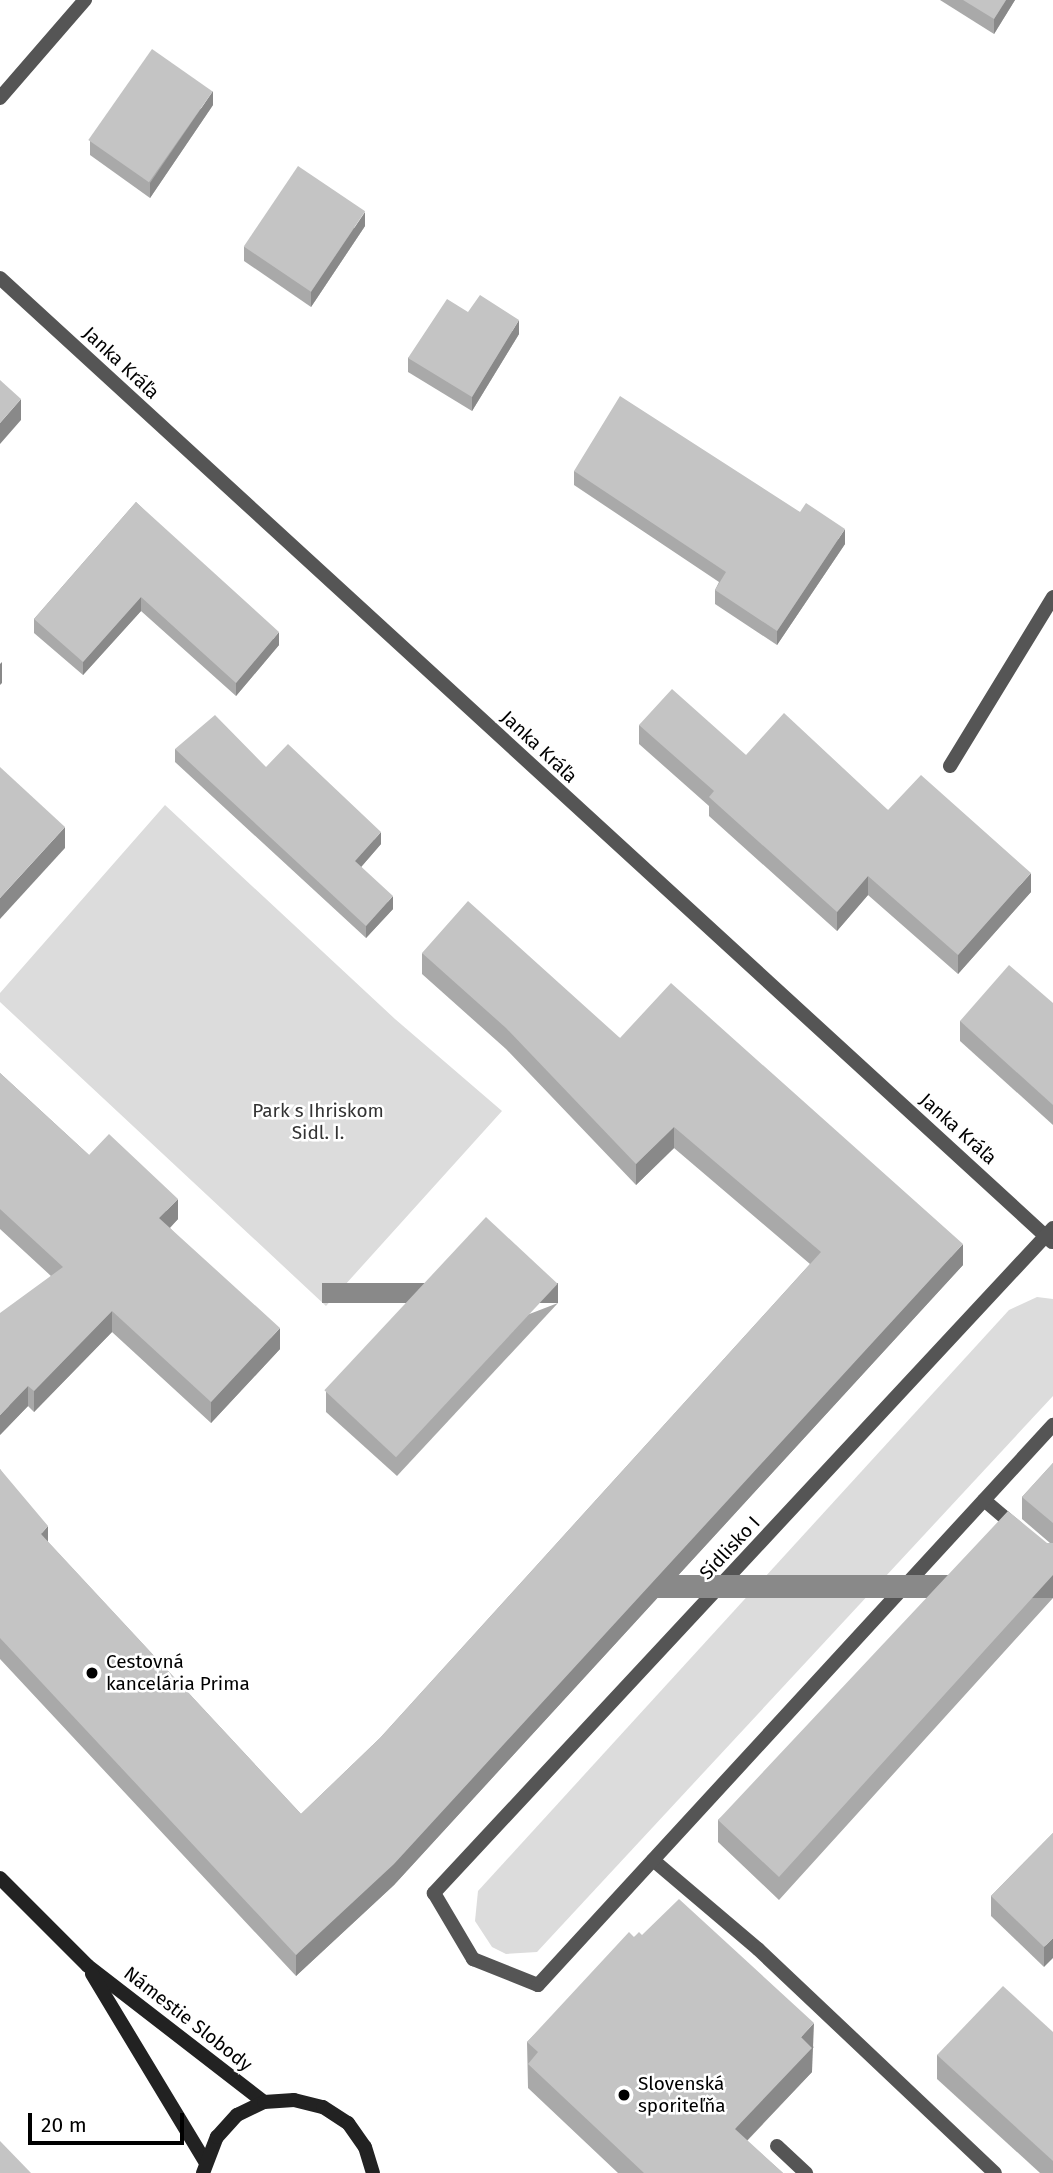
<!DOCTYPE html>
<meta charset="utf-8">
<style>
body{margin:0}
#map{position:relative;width:1053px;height:2173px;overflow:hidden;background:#fff;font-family:"Fira Sans",sans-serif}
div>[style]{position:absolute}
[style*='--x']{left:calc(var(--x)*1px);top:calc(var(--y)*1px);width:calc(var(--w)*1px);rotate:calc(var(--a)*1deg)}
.green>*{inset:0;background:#dcdcdc}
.lane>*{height:14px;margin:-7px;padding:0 7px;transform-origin:7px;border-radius:7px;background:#555}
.street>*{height:14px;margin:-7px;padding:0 7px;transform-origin:7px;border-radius:7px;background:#555}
.secondary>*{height:14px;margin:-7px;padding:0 7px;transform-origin:7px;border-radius:7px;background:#222}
.wall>*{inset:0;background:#a9a9a9}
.shaded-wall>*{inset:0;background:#898989;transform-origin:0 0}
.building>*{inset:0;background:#c4c4c4;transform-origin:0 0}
.dots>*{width:19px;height:19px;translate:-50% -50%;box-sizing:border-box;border:4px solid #fff;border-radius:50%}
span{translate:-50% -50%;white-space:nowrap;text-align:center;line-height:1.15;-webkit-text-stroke:5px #fff;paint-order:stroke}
.street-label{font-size:19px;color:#000}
.park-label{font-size:19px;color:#333}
.poi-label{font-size:19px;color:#000}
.left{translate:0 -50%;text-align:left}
.scale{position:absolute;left:28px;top:2113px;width:156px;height:32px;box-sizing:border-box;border:4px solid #000;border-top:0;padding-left:9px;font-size:21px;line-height:24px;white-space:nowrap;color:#000;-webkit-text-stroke:5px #fff;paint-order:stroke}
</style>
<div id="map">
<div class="green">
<div style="clip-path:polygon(165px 805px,395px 1019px,502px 1111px,326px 1306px,0 1002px,0 993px)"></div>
<div style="clip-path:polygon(1037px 1297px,1053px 1299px,1053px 1396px,537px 1952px,506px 1954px,492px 1947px,475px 1921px,478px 1891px,1009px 1310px)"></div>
</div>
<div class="lane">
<div style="--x:950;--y:766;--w:198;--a:-58.6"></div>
<div style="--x:984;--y:1500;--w:43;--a:40.3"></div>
<div style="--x:653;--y:1860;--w:138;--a:40.3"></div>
<div style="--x:758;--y:1949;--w:326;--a:43.4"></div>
<div style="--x:777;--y:2146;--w:40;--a:43"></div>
</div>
<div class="street">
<div style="--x:0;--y:98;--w:130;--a:-49.1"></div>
<div style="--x:0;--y:278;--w:1427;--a:42.5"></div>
<div style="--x:1053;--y:1228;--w:909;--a:132.95"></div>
<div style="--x:434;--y:1893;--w:77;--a:59.4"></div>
<div style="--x:473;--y:1959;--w:70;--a:21.8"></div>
<div style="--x:538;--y:1985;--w:761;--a:-47.4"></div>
</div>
<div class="secondary">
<div style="--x:0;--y:1878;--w:124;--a:45"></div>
<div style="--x:88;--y:1966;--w:222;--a:37.7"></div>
<div style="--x:92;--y:1974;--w:218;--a:58.9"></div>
<div style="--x:203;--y:2173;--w:39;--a:-69"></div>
<div style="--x:217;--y:2137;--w:30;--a:-48"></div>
<div style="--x:237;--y:2115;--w:30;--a:-26"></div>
<div style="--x:264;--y:2102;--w:30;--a:-4"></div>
<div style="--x:294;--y:2100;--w:30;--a:14"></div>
<div style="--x:323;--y:2107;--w:30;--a:33"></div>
<div style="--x:348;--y:2123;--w:29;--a:55"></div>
<div style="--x:365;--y:2147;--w:27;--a:73"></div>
</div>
<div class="wall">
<div style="clip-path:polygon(940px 0,1015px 0,994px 34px)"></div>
<div style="clip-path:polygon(213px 105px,150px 198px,90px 155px,90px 141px)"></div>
<div style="clip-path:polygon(365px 226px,311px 307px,244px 261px,244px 247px)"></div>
<div style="clip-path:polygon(468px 312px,519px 334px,472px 411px,408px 372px,408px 358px)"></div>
<div style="clip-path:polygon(574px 471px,800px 512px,845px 544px,777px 645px,715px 604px,715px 590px,719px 582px,574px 485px)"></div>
<div style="clip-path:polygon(136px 502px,279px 645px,236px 696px,141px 611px,83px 675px,34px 633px,34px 619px)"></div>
<div style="clip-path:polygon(639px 725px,746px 755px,888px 810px,1031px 892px,958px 974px,868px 895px,837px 931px,709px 816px,709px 806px,639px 744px)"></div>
<div style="clip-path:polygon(175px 749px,266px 767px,381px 844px,361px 867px,393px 909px,366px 938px,175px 762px)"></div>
<div style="clip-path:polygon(422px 953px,620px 1038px,963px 1265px,394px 1885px,296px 1976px,0 1659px,0 1469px,48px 1542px,301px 1814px,380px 1738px,810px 1264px,674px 1148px,636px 1185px,506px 1049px,422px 974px)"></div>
<div style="clip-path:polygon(1053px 1003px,1053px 1125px,960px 1041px,960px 1021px)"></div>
<div style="clip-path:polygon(0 1073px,89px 1155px,178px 1219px,170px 1228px,280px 1349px,211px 1423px,112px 1332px,34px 1412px,28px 1406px,0 1435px,51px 1276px,0 1229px)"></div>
<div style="clip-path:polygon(558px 1303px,397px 1476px,326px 1412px,326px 1392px)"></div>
<div style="clip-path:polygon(1053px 1463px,1053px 1598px,779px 1900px,718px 1842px,718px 1820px,1047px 1543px,1050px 1543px,1022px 1519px,1022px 1497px)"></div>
<div style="clip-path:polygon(1053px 1833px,1044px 1967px,991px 1916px,991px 1896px)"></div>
<div style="clip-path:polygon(642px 1935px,814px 2047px,812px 2049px,812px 2072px,747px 2141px,783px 2173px,618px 2173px,528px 2088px,527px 2042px,634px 1937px)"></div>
<div style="clip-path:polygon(1053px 2032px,1053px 2173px,1040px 2173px,937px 2079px,937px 2055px)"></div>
</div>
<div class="shaded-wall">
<div style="clip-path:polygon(1006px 0,1015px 0,994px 34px,994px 19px)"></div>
<div style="clip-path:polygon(213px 91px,213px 105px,150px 198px,150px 183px)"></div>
<div style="clip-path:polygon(365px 212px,365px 226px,311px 307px,311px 292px)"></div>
<div style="clip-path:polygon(519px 320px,519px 334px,472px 411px,472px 397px)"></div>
<div style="clip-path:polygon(21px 399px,21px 420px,0 444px,0 423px)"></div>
<div style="clip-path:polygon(845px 529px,845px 544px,777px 645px,777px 631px)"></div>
<div style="clip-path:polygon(141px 597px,141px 611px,83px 675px,83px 662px)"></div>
<div style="clip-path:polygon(279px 632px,279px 645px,236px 696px,236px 683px)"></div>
<div style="clip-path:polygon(2px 662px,2px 683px,0 685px,0 664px)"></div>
<div style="clip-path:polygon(65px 827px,65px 848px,0 919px,0 898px)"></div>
<div style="clip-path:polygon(381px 832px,381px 844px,355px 874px,355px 861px)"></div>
<div style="clip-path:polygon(1031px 873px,1031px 892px,958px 974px,958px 955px)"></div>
<div style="clip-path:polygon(868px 876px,868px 895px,837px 931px,837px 912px)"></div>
<div style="clip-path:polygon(393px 896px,393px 909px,366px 938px,366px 926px)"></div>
<div style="clip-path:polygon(674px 1127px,674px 1148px,636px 1185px,636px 1164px)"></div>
<div style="clip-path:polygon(178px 1199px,178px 1219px,159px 1239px,159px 1218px)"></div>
<div style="clip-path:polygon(963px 1244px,963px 1265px,394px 1885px,296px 1976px,296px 1955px)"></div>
<div style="left:558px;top:1283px;width:20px;height:236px;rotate:90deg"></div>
<div style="clip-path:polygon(112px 1311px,112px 1332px,34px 1412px,34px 1391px)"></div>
<div style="clip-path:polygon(280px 1328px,280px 1349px,211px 1423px,211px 1402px)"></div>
<div style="clip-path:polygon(28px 1386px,28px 1406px,0 1435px,0 1415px)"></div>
<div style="clip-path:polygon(48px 1526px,48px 1547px,41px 1534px)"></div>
<div style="left:1053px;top:1575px;width:23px;height:408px;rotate:90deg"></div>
<div style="clip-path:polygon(1053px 1938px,1053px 1958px,1044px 1967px,1044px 1947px)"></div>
<div style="clip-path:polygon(814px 2023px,812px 2072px,735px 2153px,735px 2129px,801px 2037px)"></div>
</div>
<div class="building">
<div style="clip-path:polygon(963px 0,1006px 0,994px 19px)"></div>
<div style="left:152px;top:49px;width:74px;height:111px;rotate:35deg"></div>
<div style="left:298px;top:166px;width:81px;height:97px;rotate:34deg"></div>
<div style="clip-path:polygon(480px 295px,519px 320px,472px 397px,408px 358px,447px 299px,468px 312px)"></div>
<div style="clip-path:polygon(0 380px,21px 399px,0 423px)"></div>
<div style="clip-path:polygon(620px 396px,800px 512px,806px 503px,845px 529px,777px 631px,715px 590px,726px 572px,574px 471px)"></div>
<div style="clip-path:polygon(136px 502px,279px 632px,236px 683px,141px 597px,83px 662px,34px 619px)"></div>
<div style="clip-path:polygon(672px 689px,746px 755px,784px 713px,888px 810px,921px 775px,1031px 873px,958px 955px,868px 876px,837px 912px,709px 797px,714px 791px,639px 725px)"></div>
<div style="clip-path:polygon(215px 715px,266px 767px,288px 744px,381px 832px,355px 861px,393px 896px,366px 926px,175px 749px)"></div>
<div style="clip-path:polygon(0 767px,65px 827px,0 898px)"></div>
<div style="clip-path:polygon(468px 901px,620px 1038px,671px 983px,963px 1244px,394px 1864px,296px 1955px,0 1638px,0 1469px,48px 1526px,41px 1534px,301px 1814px,380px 1738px,821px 1252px,674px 1127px,636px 1164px,506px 1028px,422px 953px)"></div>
<div style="clip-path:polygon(1009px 965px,1053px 1003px,1053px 1105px,960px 1021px)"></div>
<div style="clip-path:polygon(0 1073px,89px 1155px,109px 1134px,178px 1199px,159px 1218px,280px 1328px,211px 1402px,112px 1311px,34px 1391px,28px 1386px,0 1415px,0 1313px,63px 1267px,0 1209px)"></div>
<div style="left:486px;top:1217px;width:98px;height:237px;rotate:43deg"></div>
<div style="clip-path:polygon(1053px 1463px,1053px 1523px,1022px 1497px)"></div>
<div style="clip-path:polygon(1008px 1511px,1047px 1543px,1053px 1543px,1053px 1575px,779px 1877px,718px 1820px)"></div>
<div style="clip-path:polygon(1053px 1833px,1053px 1938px,1044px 1947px,991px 1896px)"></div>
<div style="clip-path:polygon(679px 1899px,814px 2023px,801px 2037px,812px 2048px,735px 2129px,783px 2173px,644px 2173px,528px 2064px,538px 2052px,527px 2042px,629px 1932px,634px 1937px,639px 1932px,642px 1935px)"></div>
<div style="clip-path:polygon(1003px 1986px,1053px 2032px,1053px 2161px,937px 2055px)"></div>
<div style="clip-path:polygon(0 2141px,31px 2173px,0 2173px)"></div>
</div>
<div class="dots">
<div style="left:92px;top:1673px;background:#000"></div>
<div style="left:624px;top:2095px;background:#000"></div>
</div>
<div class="street-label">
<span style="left:121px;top:363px;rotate:43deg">Janka Kráľa</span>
<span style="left:539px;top:747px;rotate:43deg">Janka Kráľa</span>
<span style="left:958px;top:1129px;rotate:42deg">Janka Kráľa</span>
<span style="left:730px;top:1548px;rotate:-47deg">Sídlisko I</span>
<span style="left:188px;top:2019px;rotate:38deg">Námestie Slobody</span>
</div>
<div class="park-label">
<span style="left:318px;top:1122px">Park s Ihriskom<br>Sidl. I.</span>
</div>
<div class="poi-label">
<span class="left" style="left:106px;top:1673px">Cestovná<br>kancelária Prima</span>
<span class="left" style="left:638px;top:2095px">Slovenská<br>sporiteľňa</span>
</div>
<div class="scale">20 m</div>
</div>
